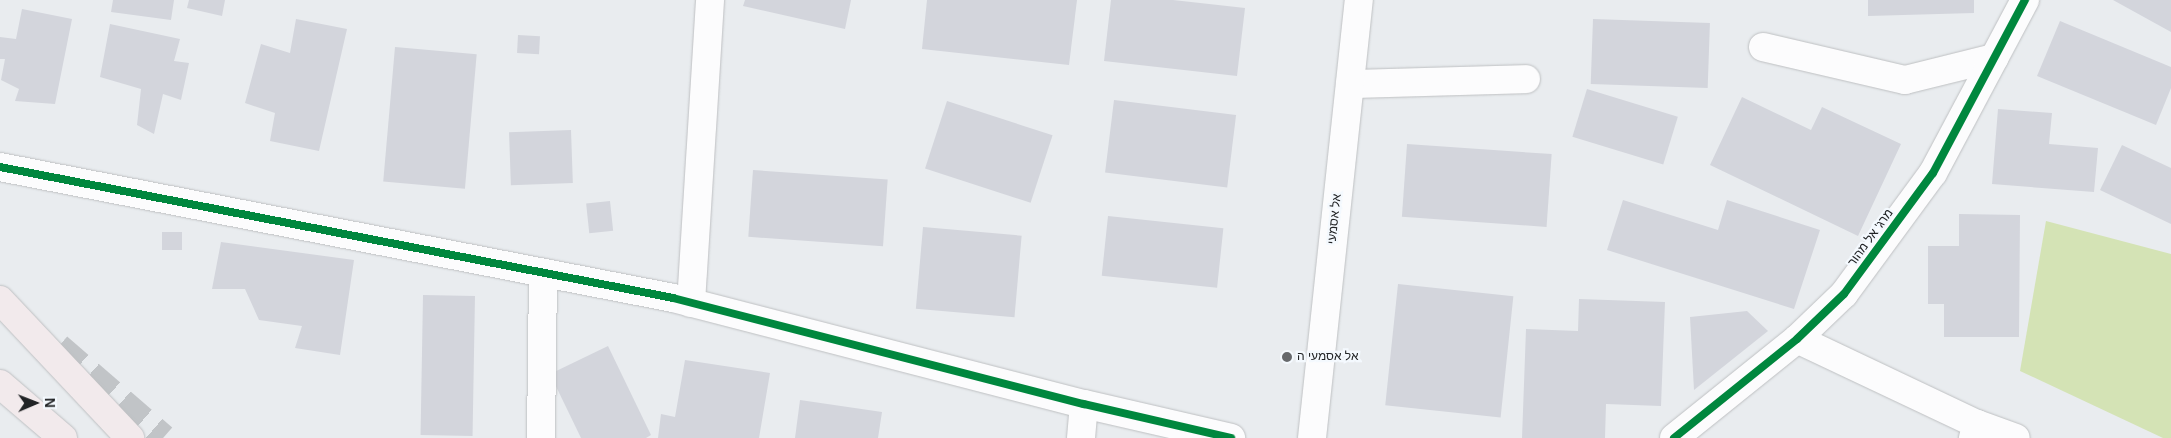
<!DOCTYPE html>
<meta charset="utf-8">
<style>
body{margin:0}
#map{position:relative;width:2171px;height:438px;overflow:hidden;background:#e9ecef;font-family:Helvetica,Heebo,sans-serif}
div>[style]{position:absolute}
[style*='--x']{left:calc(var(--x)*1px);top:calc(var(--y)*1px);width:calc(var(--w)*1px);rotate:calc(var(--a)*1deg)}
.green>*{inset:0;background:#d4e3b5}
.building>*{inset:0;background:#d3d5dc;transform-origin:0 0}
.highway-tunnel>*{height:28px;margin-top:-14px;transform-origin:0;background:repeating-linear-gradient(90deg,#c1c4c7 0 28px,transparent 0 42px)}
.roads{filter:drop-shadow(0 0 1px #bec0c2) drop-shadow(0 0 1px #bec0c2)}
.minor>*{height:28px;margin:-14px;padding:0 14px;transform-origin:14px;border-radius:14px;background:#fcfcfd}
.highway>*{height:28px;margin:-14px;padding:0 14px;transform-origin:14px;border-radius:14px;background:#f2eaec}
.cycleway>*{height:8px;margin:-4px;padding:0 4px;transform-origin:4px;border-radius:4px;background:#00873e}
.dots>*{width:14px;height:14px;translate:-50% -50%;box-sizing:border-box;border:2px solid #f4f9fe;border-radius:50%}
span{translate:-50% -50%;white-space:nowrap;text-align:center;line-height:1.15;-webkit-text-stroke:4.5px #f4f9fe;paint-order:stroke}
.street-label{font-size:12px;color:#212325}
.poi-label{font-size:12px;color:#212325}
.left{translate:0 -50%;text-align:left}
.north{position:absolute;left:10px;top:378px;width:50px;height:50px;-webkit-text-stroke:4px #f4f9fe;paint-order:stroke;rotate:89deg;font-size:14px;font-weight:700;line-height:20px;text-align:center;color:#212325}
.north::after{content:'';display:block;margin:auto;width:18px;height:22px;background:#212325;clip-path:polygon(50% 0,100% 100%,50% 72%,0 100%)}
</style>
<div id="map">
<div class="green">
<div style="clip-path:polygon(2046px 221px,2171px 254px,2171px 438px,2163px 438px,2020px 371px)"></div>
</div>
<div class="building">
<div style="clip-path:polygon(113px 0,174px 0,171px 20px,111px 12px)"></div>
<div style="clip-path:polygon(189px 0,225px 0,222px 16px,187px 8px)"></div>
<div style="clip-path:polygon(745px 0,851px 0,845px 29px,743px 6px)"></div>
<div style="clip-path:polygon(927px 0,1077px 0,1069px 65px,922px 49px)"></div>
<div style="clip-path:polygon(1111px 0,1173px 0,1245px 8px,1237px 76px,1104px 61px)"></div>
<div style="clip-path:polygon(1868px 0,1974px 0,1974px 13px,1868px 16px)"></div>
<div style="clip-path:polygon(2113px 0,2171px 0,2171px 32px)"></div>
<div style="clip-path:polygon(22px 9px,72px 19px,55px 104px,15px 101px,19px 89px,1px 80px,5px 59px,0 59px,0 37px,16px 39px)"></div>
<div style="clip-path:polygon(296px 19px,347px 29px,319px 151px,270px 141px,275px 113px,245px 103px,261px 44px,290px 53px)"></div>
<div style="left:1593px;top:19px;width:117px;height:65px;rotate:2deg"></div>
<div style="clip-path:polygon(2060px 21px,2171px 67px,2171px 88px,2156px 125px,2037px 76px)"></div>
<div style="clip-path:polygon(110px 24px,180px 39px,174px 61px,189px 63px,181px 100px,163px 94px,154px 134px,137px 125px,141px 89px,100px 77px)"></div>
<div style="left:518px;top:35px;width:22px;height:18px;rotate:3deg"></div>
<div style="left:395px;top:47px;width:82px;height:135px;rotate:5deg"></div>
<div style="left:1587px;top:89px;width:95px;height:50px;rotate:17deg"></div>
<div style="clip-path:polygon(1742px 97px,1811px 130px,1822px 107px,1901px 144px,1858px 236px,1710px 165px)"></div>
<div style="left:1114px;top:100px;width:123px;height:73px;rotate:7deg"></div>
<div style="left:947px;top:101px;width:111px;height:71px;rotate:18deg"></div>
<div style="clip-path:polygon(1998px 109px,2052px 113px,2049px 144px,2098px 148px,2094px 192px,1992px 184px)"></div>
<div style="left:571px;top:130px;width:53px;height:62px;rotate:88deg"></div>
<div style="left:1407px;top:144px;width:145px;height:73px;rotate:4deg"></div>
<div style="clip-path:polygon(2122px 145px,2171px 168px,2171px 224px,2100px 190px)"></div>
<div style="left:753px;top:170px;width:135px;height:67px;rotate:4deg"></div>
<div style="clip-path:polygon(1623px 200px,1718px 230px,1727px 200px,1820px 230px,1794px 309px,1607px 250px)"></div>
<div style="left:610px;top:201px;width:30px;height:24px;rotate:84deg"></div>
<div style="clip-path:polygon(1959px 214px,2020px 215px,2019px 337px,1944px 337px,1944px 304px,1928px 304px,1928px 246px,1959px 246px)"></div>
<div style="left:1108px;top:216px;width:116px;height:60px;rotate:6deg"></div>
<div style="left:923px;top:227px;width:99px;height:82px;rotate:5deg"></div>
<div style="left:162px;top:232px;width:20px;height:18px"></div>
<div style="clip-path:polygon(221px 242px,354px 260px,340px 355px,295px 348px,302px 326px,259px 320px,245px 289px,212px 289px)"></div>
<div style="left:1398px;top:284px;width:116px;height:122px;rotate:6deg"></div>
<div style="left:423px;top:295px;width:52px;height:140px;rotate:1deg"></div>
<div style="clip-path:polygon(1579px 299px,1665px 302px,1661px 406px,1606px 404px,1605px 438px,1522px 438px,1526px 329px,1578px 331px)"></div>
<div style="clip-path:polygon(1747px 311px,1768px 331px,1694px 390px,1690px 317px)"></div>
<div style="clip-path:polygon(608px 346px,651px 435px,646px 438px,581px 438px,550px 374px)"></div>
<div style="clip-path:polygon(685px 360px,770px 373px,759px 438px,658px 438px,661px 414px,675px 417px)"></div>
<div style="clip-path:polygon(800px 400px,882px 412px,878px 438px,795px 438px)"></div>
</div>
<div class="highway-tunnel">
<div style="--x:58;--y:347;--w:139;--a:40.9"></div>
</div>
<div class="roads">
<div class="minor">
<div style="--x:1763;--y:47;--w:146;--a:13.1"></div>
<div style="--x:1905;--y:80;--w:92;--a:-13.9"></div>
<div style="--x:1350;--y:84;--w:176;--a:-1.6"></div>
<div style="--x:0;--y:167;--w:686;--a:11.01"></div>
<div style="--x:673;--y:298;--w:424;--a:14.5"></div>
<div style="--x:1084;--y:404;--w:151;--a:13"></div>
<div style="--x:691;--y:303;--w:304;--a:-86.4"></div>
<div style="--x:1797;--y:339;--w:199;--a:25.3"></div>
<div style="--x:1977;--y:424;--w:15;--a:106"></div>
<div style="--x:1977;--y:424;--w:41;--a:19.7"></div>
<div style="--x:541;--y:438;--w:165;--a:-89.3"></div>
<div style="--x:1081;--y:438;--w:34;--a:-85"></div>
<div style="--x:1312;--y:438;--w:441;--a:-83.9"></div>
<div style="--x:1674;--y:438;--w:158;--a:-38.8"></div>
<div style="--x:1797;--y:339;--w:65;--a:-43.8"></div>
<div style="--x:1844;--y:294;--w:150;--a:-53.7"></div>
<div style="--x:1933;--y:173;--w:196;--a:-62"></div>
</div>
<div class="highway">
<div style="--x:0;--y:300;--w:190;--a:46.7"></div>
<div style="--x:0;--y:384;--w:83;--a:40.6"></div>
</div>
</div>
<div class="cycleway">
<div style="--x:0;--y:167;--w:686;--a:11.01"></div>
<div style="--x:673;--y:298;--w:424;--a:14.5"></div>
<div style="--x:1084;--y:404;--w:151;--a:13"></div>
<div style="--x:1674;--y:438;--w:158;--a:-38.8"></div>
<div style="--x:1797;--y:339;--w:65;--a:-43.8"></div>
<div style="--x:1844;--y:294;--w:150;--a:-53.7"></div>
<div style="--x:1933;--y:173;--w:196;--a:-62"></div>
</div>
<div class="dots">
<div style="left:1287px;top:357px;background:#67696c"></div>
</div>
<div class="street-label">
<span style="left:1335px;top:219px;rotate:-84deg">אל אסמעי</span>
<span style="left:1871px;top:238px;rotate:-54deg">מרג' אל מהור</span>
</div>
<div class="poi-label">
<span class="left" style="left:1297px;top:357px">אל אסמעי ה</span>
</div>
<div class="north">N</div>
</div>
